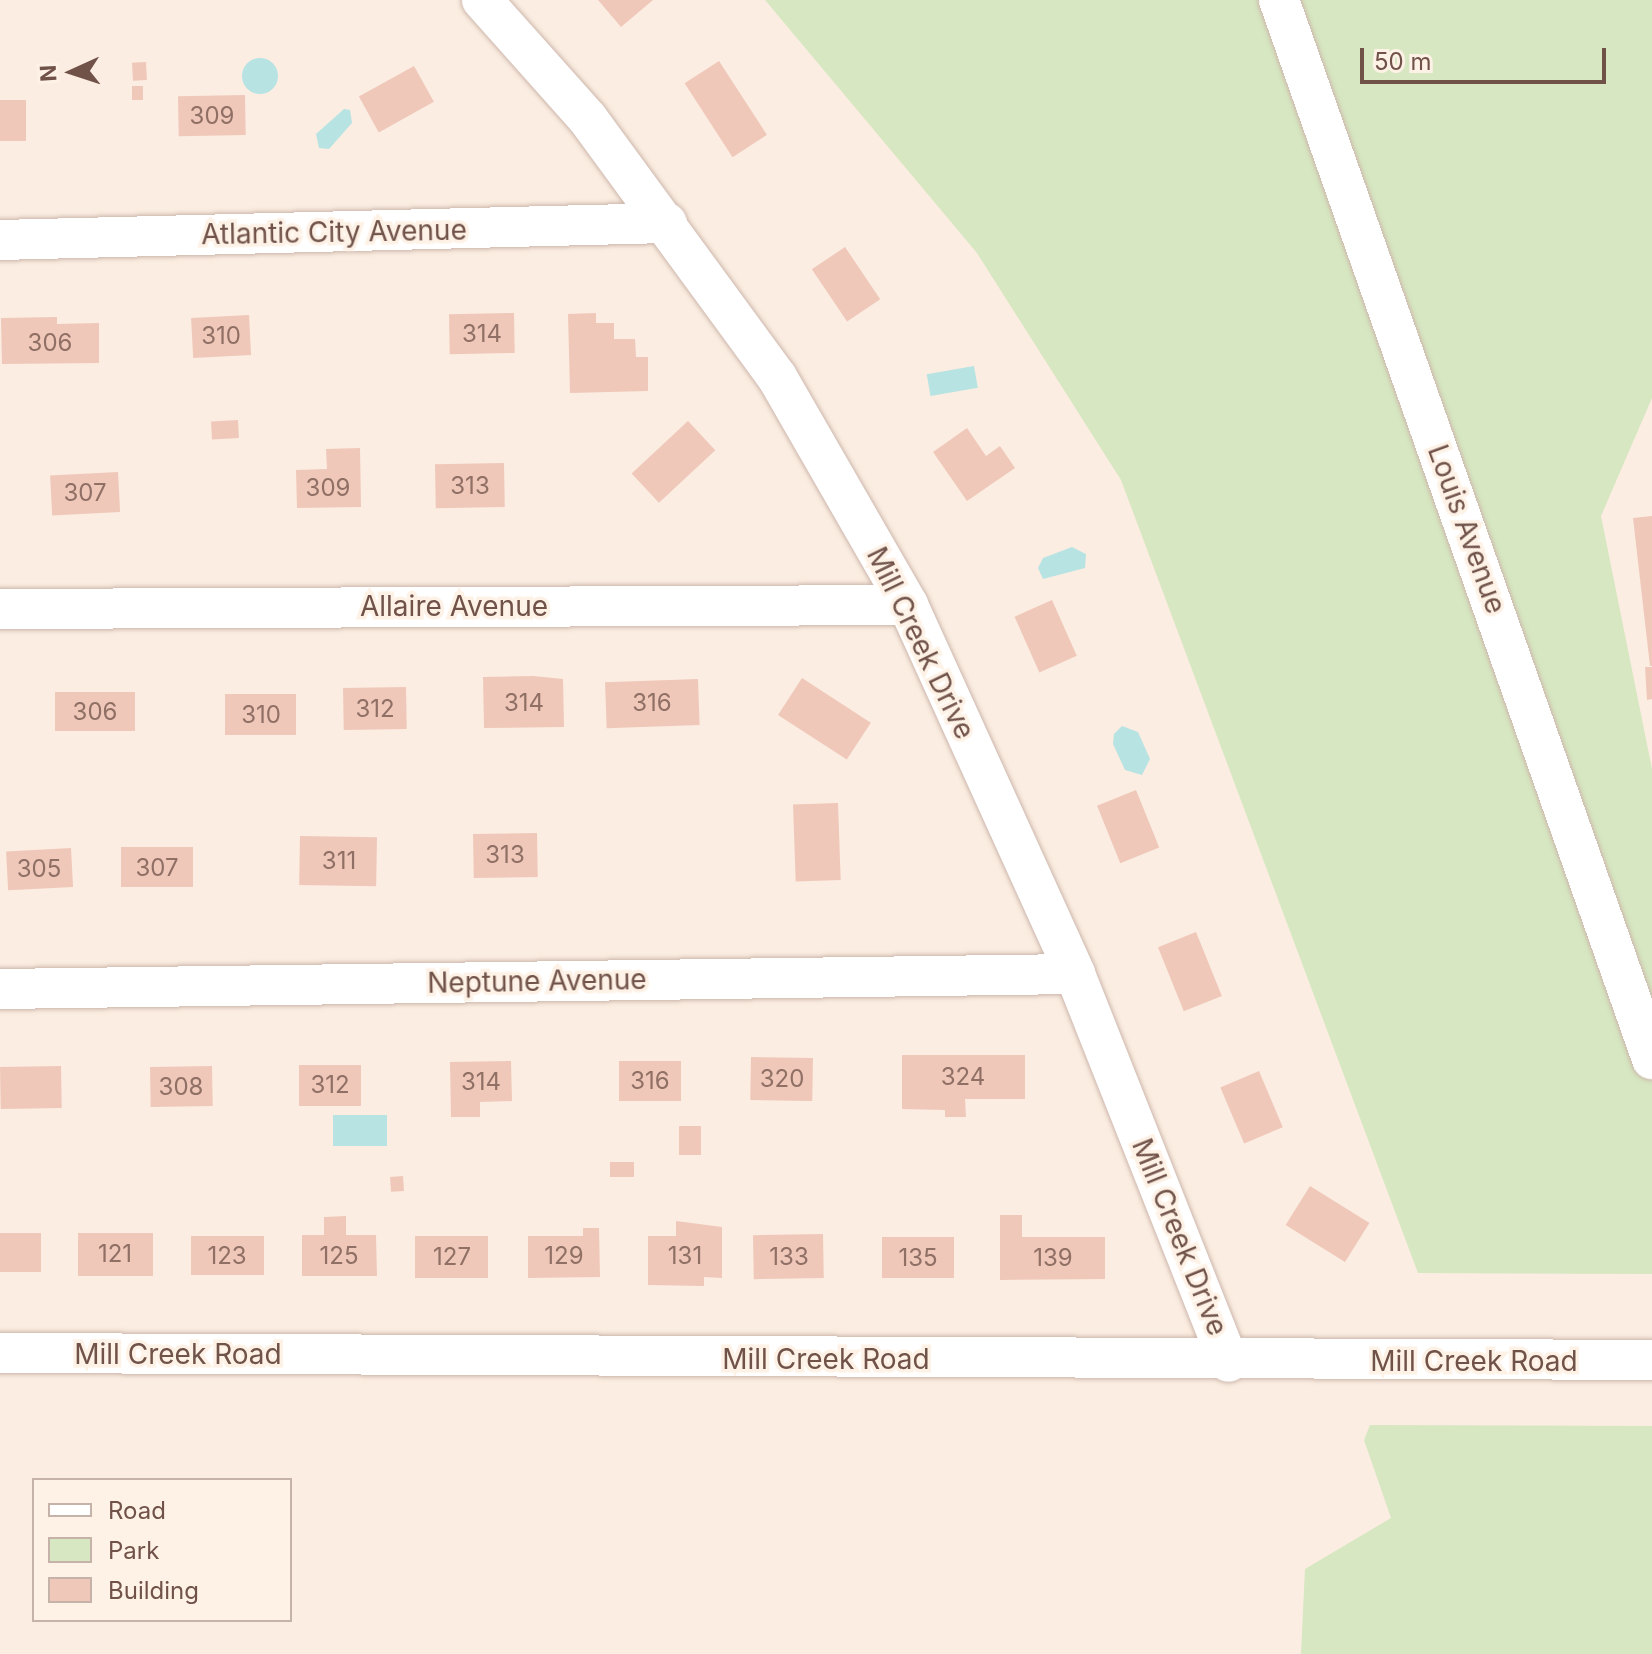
<!DOCTYPE html>
<style>
body{margin:0}
#map{position:relative;width:1652px;height:1654px;overflow:hidden;background:#fbede1;font-family:Inter,sans-serif}
div>[style]{position:absolute}
[style*='--x']{left:calc(var(--x)*1px);top:calc(var(--y)*1px);width:calc(var(--w)*1px);rotate:calc(var(--a)*1deg)}
.green>*{inset:0;background:#d6e7c1}
.water>*{inset:0;background:#b7e3e3;transform-origin:0 0}
.round{border-radius:50%}
.building>*{inset:0;background:#efc8ba;transform-origin:0 0}
.roads{filter:drop-shadow(0 0 2px #cdb6ac) drop-shadow(0 0 2px #cdb6ac)}
.minor>*{height:40px;margin:-20px;padding:0 20px;transform-origin:20px;border-radius:20px;background:#fff}
span{translate:-50% -50%;white-space:nowrap;text-align:center;line-height:1.15;-webkit-text-stroke:7px #fef2e7;paint-order:stroke}
.number-label{font-size:24px;color:#907065}
.number-label span{-webkit-text-stroke-width:0}
.street-label{font-size:28px;color:#705249}
.legend{position:absolute;left:32px;top:1478px;width:260px;height:144px;box-sizing:border-box;background:#fef2e7;border:2px solid #c5b2a8;margin:0;padding:10px 14px;list-style:none;font-size:24px;color:#705249}
.legend li{display:flex;align-items:center;gap:16px;height:40px}
.legend b{width:40px;border:2px solid #c5b2a8}
.north{position:absolute;left:32px;top:32px;width:80px;height:80px;-webkit-text-stroke:6px #fef2e7;paint-order:stroke;rotate:267deg;font-size:22px;font-weight:700;line-height:32px;text-align:center;color:#705249}
.north::after{content:'';display:block;margin:auto;width:28px;height:36px;background:#705249;clip-path:polygon(50% 0,100% 100%,50% 72%,0 100%)}
.scale{position:absolute;left:1360px;top:48px;width:246px;height:36px;box-sizing:border-box;border:4px solid #705249;border-top:0;padding-left:10px;font-size:24px;line-height:28px;white-space:nowrap;color:#705249;-webkit-text-stroke:6px #fef2e7;paint-order:stroke}
</style>
<div id="map">
<div class="green">
<div style="clip-path:polygon(765px 0,1652px 0,1652px 398px,1601px 516px,1652px 769px,1652px 1274px,1418px 1273px,1121px 480px,977px 253px)"></div>
<div style="clip-path:polygon(1370px 1425px,1652px 1426px,1652px 1654px,1301px 1654px,1305px 1569px,1391px 1518px,1364px 1440px)"></div>
</div>
<div class="water">
<div class="round" style="left:242px;top:58px;width:36px;height:36px"></div>
<div style="clip-path:polygon(344px 109px,350px 110px,352px 123px,329px 149px,319px 148px,316px 134px)"></div>
<div style="left:974px;top:366px;width:22px;height:48px;rotate:80deg"></div>
<div style="clip-path:polygon(1072px 547px,1086px 554px,1085px 568px,1043px 579px,1038px 568px,1043px 558px)"></div>
<div style="clip-path:polygon(1122px 726px,1138px 732px,1150px 759px,1142px 775px,1125px 770px,1113px 744px,1114px 734px)"></div>
<div style="left:387px;top:1115px;width:31px;height:54px;rotate:90deg"></div>
</div>
<div class="building">
<div style="clip-path:polygon(598px 0,653px 0,621px 27px)"></div>
<div style="left:719px;top:61px;width:88px;height:41px;rotate:57deg"></div>
<div style="left:146px;top:62px;width:18px;height:14px;rotate:87deg"></div>
<div style="left:414px;top:66px;width:41px;height:63px;rotate:61deg"></div>
<div style="left:132px;top:86px;width:11px;height:14px"></div>
<div style="left:245px;top:95px;width:40px;height:67px;rotate:89deg"></div>
<div style="left:0;top:100px;width:26px;height:41px"></div>
<div style="left:845px;top:247px;width:63px;height:40px;rotate:56deg"></div>
<div style="left:514px;top:313px;width:40px;height:65px;rotate:89deg"></div>
<div style="clip-path:polygon(596px 313px,596px 323px,614px 323px,614px 339px,635px 339px,636px 357px,648px 357px,648px 391px,570px 393px,568px 314px)"></div>
<div style="left:249px;top:315px;width:40px;height:58px;rotate:87deg"></div>
<div style="clip-path:polygon(57px 317px,57px 324px,99px 323px,99px 363px,2px 364px,1px 318px)"></div>
<div style="left:238px;top:420px;width:18px;height:27px;rotate:87deg"></div>
<div style="left:688px;top:421px;width:40px;height:77px;rotate:47deg"></div>
<div style="clip-path:polygon(967px 428px,986px 456px,1000px 446px,1015px 468px,967px 501px,933px 452px)"></div>
<div style="clip-path:polygon(360px 448px,361px 507px,297px 508px,296px 470px,327px 469px,326px 449px)"></div>
<div style="left:504px;top:463px;width:44px;height:69px;rotate:89deg"></div>
<div style="left:118px;top:472px;width:40px;height:68px;rotate:87deg"></div>
<div style="clip-path:polygon(1652px 516px,1652px 666px,1650px 666px,1633px 518px)"></div>
<div style="left:1052px;top:600px;width:61px;height:41px;rotate:66deg"></div>
<div style="clip-path:polygon(1645px 667px,1652px 667px,1652px 699px,1647px 700px)"></div>
<div style="clip-path:polygon(533px 676px,563px 679px,564px 727px,484px 728px,483px 677px)"></div>
<div style="left:802px;top:678px;width:82px;height:44px;rotate:33deg"></div>
<div style="left:698px;top:679px;width:46px;height:93px;rotate:88deg"></div>
<div style="left:406px;top:687px;width:42px;height:63px;rotate:89deg"></div>
<div style="left:135px;top:692px;width:39px;height:80px;rotate:90deg"></div>
<div style="left:296px;top:694px;width:41px;height:71px;rotate:90deg"></div>
<div style="left:1136px;top:790px;width:62px;height:42px;rotate:68deg"></div>
<div style="left:838px;top:803px;width:77px;height:45px;rotate:88deg"></div>
<div style="left:537px;top:833px;width:44px;height:64px;rotate:89deg"></div>
<div style="left:300px;top:836px;width:77px;height:49px;rotate:1deg"></div>
<div style="left:193px;top:847px;width:40px;height:72px;rotate:90deg"></div>
<div style="left:71px;top:848px;width:39px;height:65px;rotate:87deg"></div>
<div style="left:1196px;top:932px;width:69px;height:41px;rotate:68deg"></div>
<div style="clip-path:polygon(902px 1055px,1025px 1055px,1025px 1099px,965px 1099px,966px 1117px,945px 1117px,945px 1110px,902px 1109px)"></div>
<div style="left:751px;top:1057px;width:62px;height:43px;rotate:1deg"></div>
<div style="clip-path:polygon(511px 1061px,512px 1101px,480px 1102px,480px 1117px,451px 1117px,450px 1062px)"></div>
<div style="left:681px;top:1061px;width:40px;height:62px;rotate:90deg"></div>
<div style="left:299px;top:1065px;width:62px;height:41px"></div>
<div style="left:61px;top:1066px;width:42px;height:61px;rotate:89deg"></div>
<div style="left:212px;top:1066px;width:40px;height:62px;rotate:89deg"></div>
<div style="left:1259px;top:1071px;width:61px;height:42px;rotate:67deg"></div>
<div style="left:679px;top:1126px;width:22px;height:29px"></div>
<div style="left:610px;top:1162px;width:24px;height:15px"></div>
<div style="left:403px;top:1176px;width:15px;height:13px;rotate:86deg"></div>
<div style="left:1310px;top:1186px;width:70px;height:46px;rotate:32deg"></div>
<div style="clip-path:polygon(1000px 1215px,1022px 1215px,1022px 1237px,1105px 1237px,1105px 1279px,1000px 1280px)"></div>
<div style="clip-path:polygon(346px 1216px,346px 1235px,376px 1235px,377px 1276px,302px 1276px,302px 1235px,324px 1235px,324px 1217px)"></div>
<div style="clip-path:polygon(676px 1221px,722px 1227px,722px 1278px,704px 1277px,704px 1286px,648px 1285px,648px 1236px,676px 1236px)"></div>
<div style="clip-path:polygon(583px 1228px,599px 1228px,600px 1277px,528px 1278px,528px 1236px,583px 1236px)"></div>
<div style="left:0;top:1233px;width:41px;height:39px"></div>
<div style="left:78px;top:1233px;width:75px;height:43px"></div>
<div style="left:823px;top:1234px;width:44px;height:70px;rotate:89deg"></div>
<div style="left:191px;top:1236px;width:73px;height:39px"></div>
<div style="left:415px;top:1236px;width:73px;height:42px"></div>
<div style="left:954px;top:1237px;width:41px;height:72px;rotate:90deg"></div>
</div>
<div class="roads">
<div class="minor">
<div style="--x:482;--y:0;--w:159;--a:48.3"></div>
<div style="--x:588;--y:119;--w:320;--a:53.8"></div>
<div style="--x:777;--y:377;--w:263;--a:60.1"></div>
<div style="--x:908;--y:605;--w:405;--a:65.6"></div>
<div style="--x:1075;--y:974;--w:417;--a:68.4"></div>
<div style="--x:1279;--y:0;--w:1123;--a:70.6"></div>
<div style="--x:0;--y:240;--w:667;--a:-1.46"></div>
<div style="--x:0;--y:609;--w:908;--a:-0.25"></div>
<div style="--x:0;--y:989;--w:1075;--a:-0.8"></div>
<div style="--x:0;--y:1353;--w:1652;--a:0.24"></div>
</div>
</div>
<div class="number-label">
<span style="left:212px;top:116px">309</span>
<span style="left:482px;top:334px">314</span>
<span style="left:221px;top:336px">310</span>
<span style="left:50px;top:343px">306</span>
<span style="left:470px;top:486px">313</span>
<span style="left:328px;top:488px">309</span>
<span style="left:85px;top:493px">307</span>
<span style="left:524px;top:703px">314</span>
<span style="left:652px;top:703px">316</span>
<span style="left:375px;top:709px">312</span>
<span style="left:95px;top:712px">306</span>
<span style="left:261px;top:715px">310</span>
<span style="left:505px;top:855px">313</span>
<span style="left:339px;top:861px">311</span>
<span style="left:157px;top:868px">307</span>
<span style="left:39px;top:869px">305</span>
<span style="left:963px;top:1077px">324</span>
<span style="left:782px;top:1079px">320</span>
<span style="left:650px;top:1081px">316</span>
<span style="left:481px;top:1082px">314</span>
<span style="left:330px;top:1085px">312</span>
<span style="left:181px;top:1087px">308</span>
<span style="left:115px;top:1254px">121</span>
<span style="left:227px;top:1256px">123</span>
<span style="left:339px;top:1256px">125</span>
<span style="left:564px;top:1256px">129</span>
<span style="left:685px;top:1256px">131</span>
<span style="left:452px;top:1257px">127</span>
<span style="left:789px;top:1257px">133</span>
<span style="left:918px;top:1258px">135</span>
<span style="left:1053px;top:1258px">139</span>
</div>
<div class="street-label">
<span style="left:334px;top:232px;rotate:-1deg">Atlantic City Avenue</span>
<span style="left:1467px;top:529px;rotate:70deg">Louis Avenue</span>
<span style="left:454px;top:606px">Allaire Avenue</span>
<span style="left:921px;top:643px;rotate:64deg">Mill Creek Drive</span>
<span style="left:537px;top:981px;rotate:-1deg">Neptune Avenue</span>
<span style="left:1180px;top:1237px;rotate:68deg">Mill Creek Drive</span>
<span style="left:178px;top:1354px">Mill Creek Road</span>
<span style="left:826px;top:1359px">Mill Creek Road</span>
<span style="left:1474px;top:1361px">Mill Creek Road</span>
</div>
<ul class="legend">
<li><b style="height:10px;background:#fff"></b>Road</li>
<li><b style="height:22px;background:#d6e7c1"></b>Park</li>
<li><b style="height:22px;background:#efc8ba"></b>Building</li>
</ul>
<div class="north">N</div>
<div class="scale">50 m</div>
</div>
